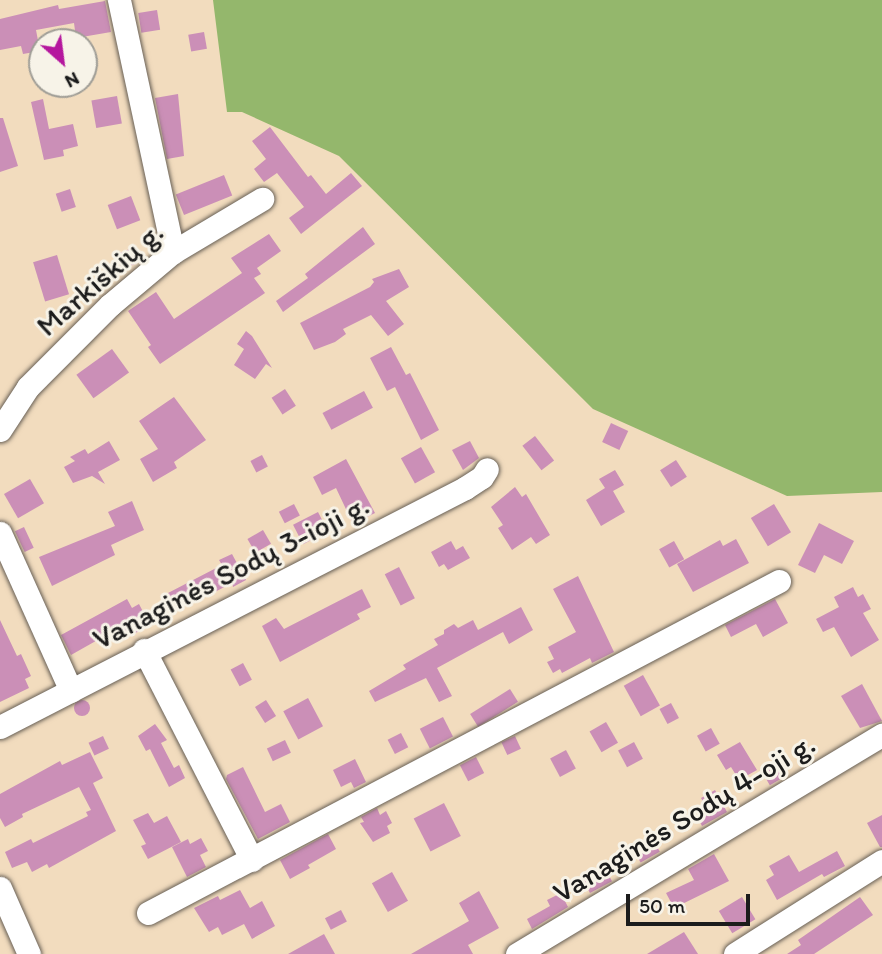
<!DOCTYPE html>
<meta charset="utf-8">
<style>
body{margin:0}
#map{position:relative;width:882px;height:954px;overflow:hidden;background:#f2dcbe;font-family:Itim,sans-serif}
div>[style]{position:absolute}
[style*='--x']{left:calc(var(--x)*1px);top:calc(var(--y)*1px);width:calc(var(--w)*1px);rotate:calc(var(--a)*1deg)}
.forest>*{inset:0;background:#94b76c}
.building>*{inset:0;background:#cb8fb7;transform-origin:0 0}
.round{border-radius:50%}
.roads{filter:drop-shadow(0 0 2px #675f55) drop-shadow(0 0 2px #675f55)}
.minor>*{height:23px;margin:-11.5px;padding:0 11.5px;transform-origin:11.5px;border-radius:11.5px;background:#fff}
span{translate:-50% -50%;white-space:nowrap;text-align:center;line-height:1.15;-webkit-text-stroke:6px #f7f3e8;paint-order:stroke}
.street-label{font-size:30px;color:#1c1c1c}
.north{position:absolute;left:28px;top:28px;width:70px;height:70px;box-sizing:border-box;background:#f7f3e8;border:2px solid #9f9d96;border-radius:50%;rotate:152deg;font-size:19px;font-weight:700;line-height:28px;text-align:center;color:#1c1c1c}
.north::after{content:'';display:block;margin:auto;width:24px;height:32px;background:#b5179e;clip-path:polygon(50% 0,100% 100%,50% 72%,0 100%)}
.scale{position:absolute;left:626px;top:894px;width:124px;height:32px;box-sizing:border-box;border:4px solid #1c1c1c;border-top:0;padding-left:9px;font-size:21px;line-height:24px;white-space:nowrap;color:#1c1c1c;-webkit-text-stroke:5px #f7f3e8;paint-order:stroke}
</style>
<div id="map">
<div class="forest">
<div style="clip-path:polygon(213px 0,882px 0,882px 492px,787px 496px,593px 409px,339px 156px,242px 112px,227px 112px)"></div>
</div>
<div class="building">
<div style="clip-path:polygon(105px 1px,111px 32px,76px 38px,74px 23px,36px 30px,40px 51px,23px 54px,21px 46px,0 50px,0 19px,58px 5px,59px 9px)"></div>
<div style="left:157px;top:10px;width:20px;height:19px;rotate:81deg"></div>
<div style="left:204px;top:32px;width:17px;height:16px;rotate:80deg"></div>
<div style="clip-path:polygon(178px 94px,184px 156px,167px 159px,155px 98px)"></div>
<div style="left:117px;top:96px;width:28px;height:26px;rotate:80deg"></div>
<div style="clip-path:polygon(43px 99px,49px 129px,73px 124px,78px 146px,63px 150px,64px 156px,44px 160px,31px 102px)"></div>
<div style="clip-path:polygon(0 118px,3px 118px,18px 166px,0 172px)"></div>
<div style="clip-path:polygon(270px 127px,308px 177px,311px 175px,326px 194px,351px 173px,362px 186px,301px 234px,289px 218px,304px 207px,277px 173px,264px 182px,254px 169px,266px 159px,252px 141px)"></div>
<div style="left:224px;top:175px;width:22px;height:52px;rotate:68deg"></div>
<div style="left:70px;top:189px;width:19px;height:15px;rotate:72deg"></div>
<div style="left:131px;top:196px;width:26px;height:25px;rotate:69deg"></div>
<div style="clip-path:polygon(363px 227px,375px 244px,283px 312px,276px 301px,308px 278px,305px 274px)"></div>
<div style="clip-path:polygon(269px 234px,281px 251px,257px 268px,261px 274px,254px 278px,265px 293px,160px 364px,148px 347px,151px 345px,128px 311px,156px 292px,174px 319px,242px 273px,231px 258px)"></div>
<div style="left:132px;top:248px;width:16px;height:17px;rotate:68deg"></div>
<div style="left:57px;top:255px;width:41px;height:25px;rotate:73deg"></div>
<div style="clip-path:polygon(399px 269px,409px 287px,386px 301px,404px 324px,388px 336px,371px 315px,343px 329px,346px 334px,335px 342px,314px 350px,300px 323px,370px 287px,374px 282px,372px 279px)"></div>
<div style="clip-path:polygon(246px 331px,252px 336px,272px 368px,266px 364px,255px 379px,234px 365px,244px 349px,237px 344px)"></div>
<div style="clip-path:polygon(391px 347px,406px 375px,410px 373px,439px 430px,421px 440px,395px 387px,387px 391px,370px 358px)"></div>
<div style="left:112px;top:349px;width:29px;height:44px;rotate:54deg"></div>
<div style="left:285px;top:389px;width:20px;height:16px;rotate:57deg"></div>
<div style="left:364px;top:391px;width:19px;height:47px;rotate:62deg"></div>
<div style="clip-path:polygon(174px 397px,206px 440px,174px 462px,177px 468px,153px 482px,140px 459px,158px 449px,139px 421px)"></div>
<div style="left:611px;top:423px;width:19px;height:21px;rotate:25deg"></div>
<div style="left:535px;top:436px;width:31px;height:16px;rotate:52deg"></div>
<div style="clip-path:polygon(109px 441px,120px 460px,98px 472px,105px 484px,92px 476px,73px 483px,64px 467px,75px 461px,70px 457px,85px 449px,88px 454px)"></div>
<div style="clip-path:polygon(470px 441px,479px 458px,463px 470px,452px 450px)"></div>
<div style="left:421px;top:447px;width:29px;height:23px;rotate:61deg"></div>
<div style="left:262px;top:455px;width:13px;height:13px;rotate:63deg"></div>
<div style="clip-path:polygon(346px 459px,375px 513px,353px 524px,336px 488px,322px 495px,313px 477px)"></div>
<div style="left:676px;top:460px;width:20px;height:19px;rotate:57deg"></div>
<div style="clip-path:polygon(615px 470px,624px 485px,613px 491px,625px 512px,601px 526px,586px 500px,605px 488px,599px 479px)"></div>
<div style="left:30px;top:479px;width:28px;height:30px;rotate:60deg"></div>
<div style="clip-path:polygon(515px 487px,522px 497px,526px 494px,550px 535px,536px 544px,531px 537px,512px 550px,498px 528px,503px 525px,491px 507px)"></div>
<div style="clip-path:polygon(132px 501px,144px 530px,111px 545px,115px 555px,52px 586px,39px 557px,115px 526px,108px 512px)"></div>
<div style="left:294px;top:504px;width:13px;height:17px;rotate:63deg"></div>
<div style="left:774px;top:504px;width:33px;height:27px;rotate:59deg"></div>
<div style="left:318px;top:512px;width:22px;height:28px;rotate:63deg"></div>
<div style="clip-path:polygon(819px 523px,854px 541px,842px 564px,824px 555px,815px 573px,798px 565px)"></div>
<div style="left:24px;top:527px;width:23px;height:10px;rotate:65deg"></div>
<div style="left:263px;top:530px;width:16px;height:18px;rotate:60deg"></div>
<div style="clip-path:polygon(736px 539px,749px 563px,693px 592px,677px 564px,720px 540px,723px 546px)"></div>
<div style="clip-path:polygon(451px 541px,456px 550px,463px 546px,470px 558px,448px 570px,444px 564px,439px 567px,431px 552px)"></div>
<div style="left:674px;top:541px;width:21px;height:17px;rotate:61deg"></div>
<div style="clip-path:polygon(232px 554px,246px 580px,233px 587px,232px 583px,211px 594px,210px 591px,178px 608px,168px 593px,222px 565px,219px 560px)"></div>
<div style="left:399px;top:567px;width:35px;height:16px;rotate:63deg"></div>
<div style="clip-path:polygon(578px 576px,614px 652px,592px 663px,590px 658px,562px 673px,560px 669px,553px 673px,547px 662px,554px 659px,548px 647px,576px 632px,553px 589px)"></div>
<div style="clip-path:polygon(853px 587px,858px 597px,863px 594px,871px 609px,863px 613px,879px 640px,851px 657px,834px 627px,823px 632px,816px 619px,839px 607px,834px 597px)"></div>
<div style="clip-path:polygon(362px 589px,371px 607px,357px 614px,360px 619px,280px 662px,262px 626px,276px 618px,284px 629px)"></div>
<div style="clip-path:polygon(127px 599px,132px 608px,139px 604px,150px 625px,123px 640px,117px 629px,71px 655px,61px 635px)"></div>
<div style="clip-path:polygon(775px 599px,788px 623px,763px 637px,756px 624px,731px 637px,725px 625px)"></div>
<div style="clip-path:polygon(521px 607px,533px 630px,509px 644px,503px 632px,437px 668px,452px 696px,439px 702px,426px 678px,375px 702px,369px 691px,406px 669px,403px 665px,438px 645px,434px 639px,444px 634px,444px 630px,454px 624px,458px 628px,473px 620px,478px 630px)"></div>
<div style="clip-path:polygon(0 620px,17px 656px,21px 654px,31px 676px,25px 679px,29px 688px,0 702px)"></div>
<div style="left:243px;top:663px;width:19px;height:14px;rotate:62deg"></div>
<div style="left:643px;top:675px;width:35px;height:22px;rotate:61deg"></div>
<div style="clip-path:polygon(862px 684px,882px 721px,860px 728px,841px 696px)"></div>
<div style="left:510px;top:689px;width:15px;height:47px;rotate:58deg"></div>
<div style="left:308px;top:698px;width:32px;height:28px;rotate:62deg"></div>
<div style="left:266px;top:700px;width:19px;height:13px;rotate:58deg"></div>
<div class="round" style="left:74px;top:700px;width:16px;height:16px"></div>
<div style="left:671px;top:703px;width:17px;height:13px;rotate:62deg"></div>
<div style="left:443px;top:717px;width:22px;height:26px;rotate:63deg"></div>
<div style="left:606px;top:722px;width:24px;height:19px;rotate:60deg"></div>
<div style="clip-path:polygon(155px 724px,167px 740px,161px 743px,174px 768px,179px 765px,185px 778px,169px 787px,150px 749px,146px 751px,138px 736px)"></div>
<div style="left:711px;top:728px;width:18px;height:16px;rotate:61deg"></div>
<div style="left:401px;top:733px;width:16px;height:15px;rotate:63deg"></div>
<div style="left:103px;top:736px;width:14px;height:16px;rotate:65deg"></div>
<div style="left:515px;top:736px;width:14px;height:15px;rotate:65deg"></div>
<div style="left:285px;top:740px;width:14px;height:20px;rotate:65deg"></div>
<div style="left:634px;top:742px;width:19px;height:18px;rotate:62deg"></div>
<div style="clip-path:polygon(740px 742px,757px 770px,739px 780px,731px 767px,726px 770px,717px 755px)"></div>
<div style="left:566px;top:750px;width:21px;height:18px;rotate:62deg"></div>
<div style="clip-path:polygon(90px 752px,103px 778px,93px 783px,116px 831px,49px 868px,47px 864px,32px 872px,27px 862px,12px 868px,5px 852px,31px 839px,33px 843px,88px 816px,86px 812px,91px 810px,79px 787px,22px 814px,23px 817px,5px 827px,0 818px,0 794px,60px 761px,62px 765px)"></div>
<div style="left:476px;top:757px;width:18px;height:18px;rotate:63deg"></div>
<div style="clip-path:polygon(355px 759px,366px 782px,354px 788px,351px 782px,341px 787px,333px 770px)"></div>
<div style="left:780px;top:761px;width:16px;height:21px;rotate:60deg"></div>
<div style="clip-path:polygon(243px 767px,265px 812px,281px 804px,290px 822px,258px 839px,226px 779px,227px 775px)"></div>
<div style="clip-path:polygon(715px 790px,727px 812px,702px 826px,697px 816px,708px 810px,701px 798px)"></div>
<div style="left:444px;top:803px;width:37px;height:34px;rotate:63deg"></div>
<div style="clip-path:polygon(377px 808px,380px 815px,386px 811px,392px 823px,387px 826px,390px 833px,373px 842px,360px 823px,364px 822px,361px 817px)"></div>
<div style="clip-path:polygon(148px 813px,154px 823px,167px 816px,181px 842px,148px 859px,141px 846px,146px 844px,133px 820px)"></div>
<div style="clip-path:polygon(882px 815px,882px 847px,880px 847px,867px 823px)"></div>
<div style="clip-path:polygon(328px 834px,336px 849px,308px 865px,310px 868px,290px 879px,280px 860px)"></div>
<div style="clip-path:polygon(201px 838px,208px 851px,200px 855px,206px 867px,187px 877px,172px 847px,188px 839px,190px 844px)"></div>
<div style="left:655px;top:843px;width:10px;height:22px;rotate:61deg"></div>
<div style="clip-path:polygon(837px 851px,845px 866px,824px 877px,822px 874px,777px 900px,766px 880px,774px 875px,769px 866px,789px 855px,799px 872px)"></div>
<div style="clip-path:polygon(714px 854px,729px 881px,674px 908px,666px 893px,694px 880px,688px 869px)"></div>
<div style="left:605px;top:868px;width:15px;height:25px;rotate:62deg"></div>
<div style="left:392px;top:872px;width:33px;height:23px;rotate:61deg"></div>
<div style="clip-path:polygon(240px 890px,250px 908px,262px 901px,275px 926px,252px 939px,244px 924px,222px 935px,218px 927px,209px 932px,194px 908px,218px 896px,220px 900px)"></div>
<div style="clip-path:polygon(479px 891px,499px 928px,468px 945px,473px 954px,411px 954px,469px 921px,459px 903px)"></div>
<div style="clip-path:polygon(561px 893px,568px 907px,532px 929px,527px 919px,550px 906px,547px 900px)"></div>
<div style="left:742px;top:897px;width:26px;height:27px;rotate:59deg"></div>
<div style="clip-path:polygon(860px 897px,873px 915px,814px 954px,787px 954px,801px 945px,798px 940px)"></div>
<div style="left:341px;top:910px;width:13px;height:18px;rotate:63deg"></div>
<div style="clip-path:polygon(684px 932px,698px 954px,647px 954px)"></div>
<div style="clip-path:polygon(324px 934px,335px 954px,288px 954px)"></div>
</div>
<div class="roads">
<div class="minor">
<div style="--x:119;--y:0;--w:258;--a:77.9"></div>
<div style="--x:0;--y:430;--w:51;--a:-56.9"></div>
<div style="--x:28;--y:387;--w:116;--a:-45"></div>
<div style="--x:110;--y:305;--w:82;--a:-40.1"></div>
<div style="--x:173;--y:252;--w:104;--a:-30.8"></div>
<div style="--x:0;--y:533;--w:173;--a:65.8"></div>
<div style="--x:144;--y:650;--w:236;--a:62.8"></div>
<div style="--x:0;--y:727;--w:523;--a:-27.2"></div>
<div style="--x:465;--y:488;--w:20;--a:-33"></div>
<div style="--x:482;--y:477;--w:9;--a:-58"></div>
<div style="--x:0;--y:888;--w:72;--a:66.3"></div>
<div style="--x:148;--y:913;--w:713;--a:-27.75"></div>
<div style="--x:517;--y:954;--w:426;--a:-31"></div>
<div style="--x:735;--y:954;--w:174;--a:-32.3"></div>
</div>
</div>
<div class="street-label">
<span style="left:100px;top:279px;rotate:-41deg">Markiškių g.</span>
<span style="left:231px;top:572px;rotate:-27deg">Vanaginės Sodų 3-ioji g.</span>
<span style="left:684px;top:818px;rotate:-31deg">Vanaginės Sodų 4-oji g.</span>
</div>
<div class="north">N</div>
<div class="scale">50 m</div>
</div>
